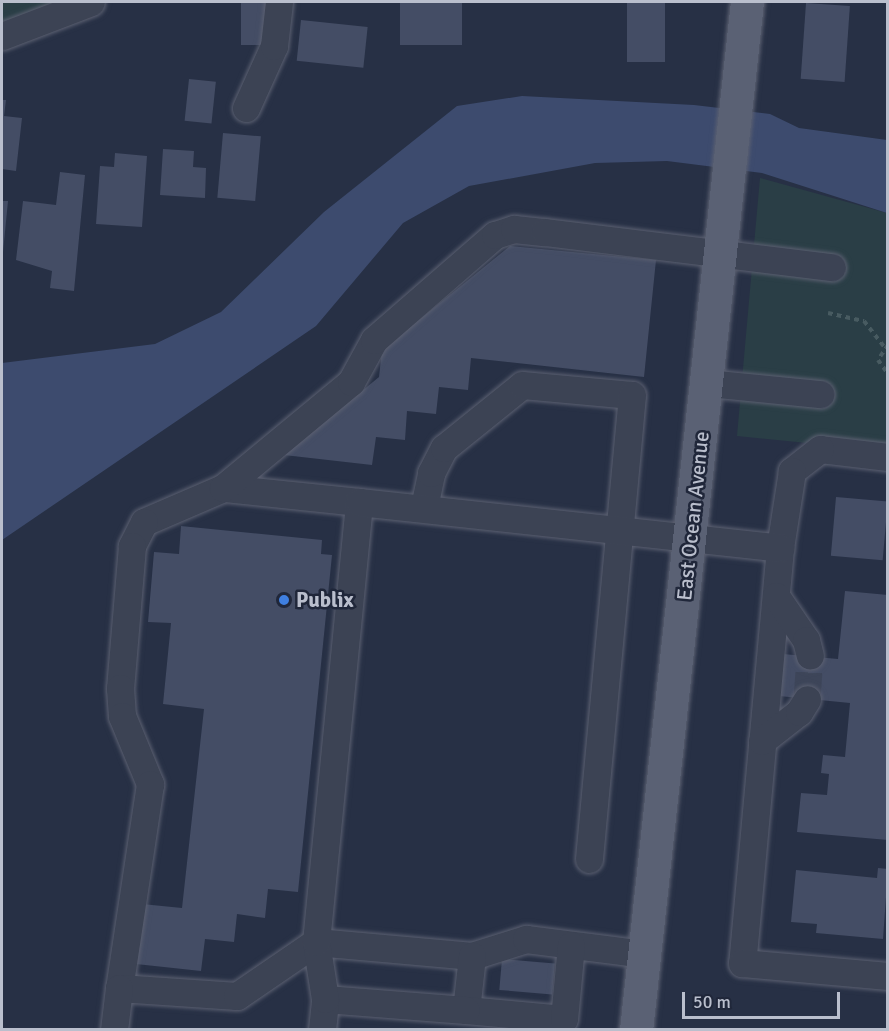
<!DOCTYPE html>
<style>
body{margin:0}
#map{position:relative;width:889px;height:1031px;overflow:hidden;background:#273045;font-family:Signika,sans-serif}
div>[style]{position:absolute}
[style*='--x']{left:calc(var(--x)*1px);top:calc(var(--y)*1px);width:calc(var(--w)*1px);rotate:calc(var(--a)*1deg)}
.green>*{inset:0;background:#2a3e46}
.water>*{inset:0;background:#3d4b6e}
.building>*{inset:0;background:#444d65;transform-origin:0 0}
.minor-tunnel>*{height:27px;margin-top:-13.5px;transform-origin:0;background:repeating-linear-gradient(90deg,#3d4559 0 27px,transparent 0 41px)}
.path>*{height:4px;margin-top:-2px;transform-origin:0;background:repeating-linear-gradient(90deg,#485b61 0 4.5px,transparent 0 9px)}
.roads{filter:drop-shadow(0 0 2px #5b6071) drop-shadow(0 0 2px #5b6071)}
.minor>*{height:27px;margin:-13.5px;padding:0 13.5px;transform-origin:13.5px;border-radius:13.5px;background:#3c4354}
.major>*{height:33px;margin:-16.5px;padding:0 16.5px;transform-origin:16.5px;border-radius:16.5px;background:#5a6174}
.dots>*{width:16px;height:16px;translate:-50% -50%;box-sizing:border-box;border:3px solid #20273a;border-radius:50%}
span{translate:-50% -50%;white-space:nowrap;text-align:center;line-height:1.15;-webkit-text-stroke:5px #20273a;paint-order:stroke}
.street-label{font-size:21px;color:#babfcd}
.poi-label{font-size:21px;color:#babfcd;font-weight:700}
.left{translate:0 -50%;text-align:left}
.frame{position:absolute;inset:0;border:3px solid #babfcd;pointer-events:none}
.scale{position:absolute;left:682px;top:992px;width:158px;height:27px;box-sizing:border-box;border:3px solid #babfcd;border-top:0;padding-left:8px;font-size:18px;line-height:21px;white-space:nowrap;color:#babfcd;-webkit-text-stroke:4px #20273a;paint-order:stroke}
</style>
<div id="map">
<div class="green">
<div style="clip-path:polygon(2px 2px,73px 2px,2px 26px)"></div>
<div style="clip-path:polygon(760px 178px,887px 213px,887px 451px,737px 436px)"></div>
</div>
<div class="water">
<div style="clip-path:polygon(522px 96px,694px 105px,770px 114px,799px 128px,887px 140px,887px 213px,762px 173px,667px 161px,595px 163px,469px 186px,403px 223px,316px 326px,2px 540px,2px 363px,155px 344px,221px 312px,324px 212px,457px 106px)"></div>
</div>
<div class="building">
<div style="left:241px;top:2px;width:27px;height:43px"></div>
<div style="left:400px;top:2px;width:62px;height:43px"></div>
<div style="left:627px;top:2px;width:38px;height:60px"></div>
<div style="left:806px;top:3px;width:44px;height:76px;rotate:4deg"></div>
<div style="left:301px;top:20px;width:67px;height:41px;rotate:6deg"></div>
<div style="left:189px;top:79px;width:27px;height:42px;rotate:6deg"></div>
<div style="clip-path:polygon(2px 100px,6px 100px,4px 116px,22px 118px,16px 171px,2px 169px)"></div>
<div style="left:223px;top:133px;width:38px;height:65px;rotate:5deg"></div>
<div style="clip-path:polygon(163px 149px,194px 151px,193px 167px,206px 168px,205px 198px,160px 195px)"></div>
<div style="clip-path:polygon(115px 153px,147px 156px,142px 227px,96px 224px,100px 166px,114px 167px)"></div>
<div style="clip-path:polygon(60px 172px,85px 175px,74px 291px,50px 288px,52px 271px,16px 260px,23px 201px,56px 205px)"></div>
<div style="clip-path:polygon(2px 201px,8px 201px,3px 252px,2px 252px)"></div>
<div style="clip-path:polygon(510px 246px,656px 260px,644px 377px,471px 358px,468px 390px,439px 387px,436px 414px,407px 411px,405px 440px,376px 437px,372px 465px,284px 455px,379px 377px,382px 350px)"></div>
<div style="left:836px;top:497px;width:52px;height:59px;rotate:5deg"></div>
<div style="clip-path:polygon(181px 526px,322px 540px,321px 554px,332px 555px,298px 892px,268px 889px,265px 918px,237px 914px,234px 942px,205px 939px,201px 971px,136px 964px,142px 904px,182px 908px,204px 709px,163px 704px,171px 623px,148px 622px,154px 552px,179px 554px)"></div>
<div style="clip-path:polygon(845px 591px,888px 595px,888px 840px,797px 832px,801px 793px,827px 795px,829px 774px,821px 773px,823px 755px,845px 757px,850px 703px,779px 696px,783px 654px,838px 659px)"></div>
<div style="clip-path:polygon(878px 868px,888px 869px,883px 939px,816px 933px,817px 924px,791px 922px,796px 870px,877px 878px)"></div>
<div style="left:502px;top:959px;width:53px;height:31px;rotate:5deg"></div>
</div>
<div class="minor-tunnel">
<div style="--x:807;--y:699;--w:43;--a:-86"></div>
</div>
<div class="path">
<div style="--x:828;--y:313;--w:37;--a:13"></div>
<div style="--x:864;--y:321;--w:33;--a:52"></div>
<div style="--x:888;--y:345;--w:18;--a:124"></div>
<div style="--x:878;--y:360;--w:17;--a:54"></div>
</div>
<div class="roads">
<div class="minor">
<div style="--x:2;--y:36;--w:95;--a:-20.9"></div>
<div style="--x:246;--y:108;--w:68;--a:-65.7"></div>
<div style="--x:274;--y:46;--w:44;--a:-83.5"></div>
<div style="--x:707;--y:383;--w:114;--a:5.6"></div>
<div style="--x:888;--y:457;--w:68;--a:-173.3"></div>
<div style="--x:820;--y:449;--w:36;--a:142"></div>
<div style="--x:792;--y:471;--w:78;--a:98.9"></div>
<div style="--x:780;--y:548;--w:417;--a:95.2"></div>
<div style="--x:742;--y:963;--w:147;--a:5.1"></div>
<div style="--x:223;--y:488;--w:86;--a:156.7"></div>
<div style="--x:144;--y:522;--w:27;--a:117"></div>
<div style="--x:132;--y:546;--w:143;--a:94.8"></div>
<div style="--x:120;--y:688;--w:28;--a:86"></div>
<div style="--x:122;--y:716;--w:74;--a:67.6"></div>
<div style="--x:150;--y:784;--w:206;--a:98.6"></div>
<div style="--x:119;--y:988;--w:118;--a:3.9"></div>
<div style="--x:237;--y:996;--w:96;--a:-34.4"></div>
<div style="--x:316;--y:942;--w:157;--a:5.1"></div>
<div style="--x:472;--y:956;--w:57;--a:-17.5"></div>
<div style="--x:526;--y:939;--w:120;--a:7.2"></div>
<div style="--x:359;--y:502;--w:137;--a:-174.1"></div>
<div style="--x:223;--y:488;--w:166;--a:-39.6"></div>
<div style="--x:351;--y:382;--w:48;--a:-61.3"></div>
<div style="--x:374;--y:340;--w:160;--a:-41"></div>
<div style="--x:495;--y:235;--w:20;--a:-18"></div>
<div style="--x:514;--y:229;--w:31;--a:6"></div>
<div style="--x:545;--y:232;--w:289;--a:7"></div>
<div style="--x:424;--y:507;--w:35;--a:-78"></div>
<div style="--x:431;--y:473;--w:28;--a:-63"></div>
<div style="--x:444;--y:448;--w:100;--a:-38.9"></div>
<div style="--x:522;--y:385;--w:110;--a:5.2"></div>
<div style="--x:632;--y:395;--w:466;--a:95.3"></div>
<div style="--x:776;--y:596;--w:53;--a:55.7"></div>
<div style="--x:806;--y:640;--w:16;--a:76"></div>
<div style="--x:762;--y:741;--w:47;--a:-38.1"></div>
<div style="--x:799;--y:712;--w:15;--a:-58"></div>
<div style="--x:472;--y:956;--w:54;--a:96.3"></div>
<div style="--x:466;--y:1010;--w:98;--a:5.2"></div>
<div style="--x:564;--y:1019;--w:74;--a:-84.6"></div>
<div style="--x:325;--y:999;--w:141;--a:4.5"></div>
<div style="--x:114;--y:1030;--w:42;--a:-83.2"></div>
<div style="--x:322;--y:1030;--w:31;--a:-84"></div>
<div style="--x:325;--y:999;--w:58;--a:-99"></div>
<div style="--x:316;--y:942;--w:442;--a:-84.4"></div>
<div style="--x:359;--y:502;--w:424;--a:6.2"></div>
</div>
<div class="major">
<div style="--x:636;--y:1030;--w:1034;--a:-83.84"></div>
</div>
</div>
<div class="dots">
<div style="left:284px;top:600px;background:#3f7fe0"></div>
</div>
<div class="street-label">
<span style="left:693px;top:516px;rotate:-84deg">East Ocean Avenue</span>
</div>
<div class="poi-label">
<span class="left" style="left:296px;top:600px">Publix</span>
</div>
<div class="frame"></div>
<div class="scale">50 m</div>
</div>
